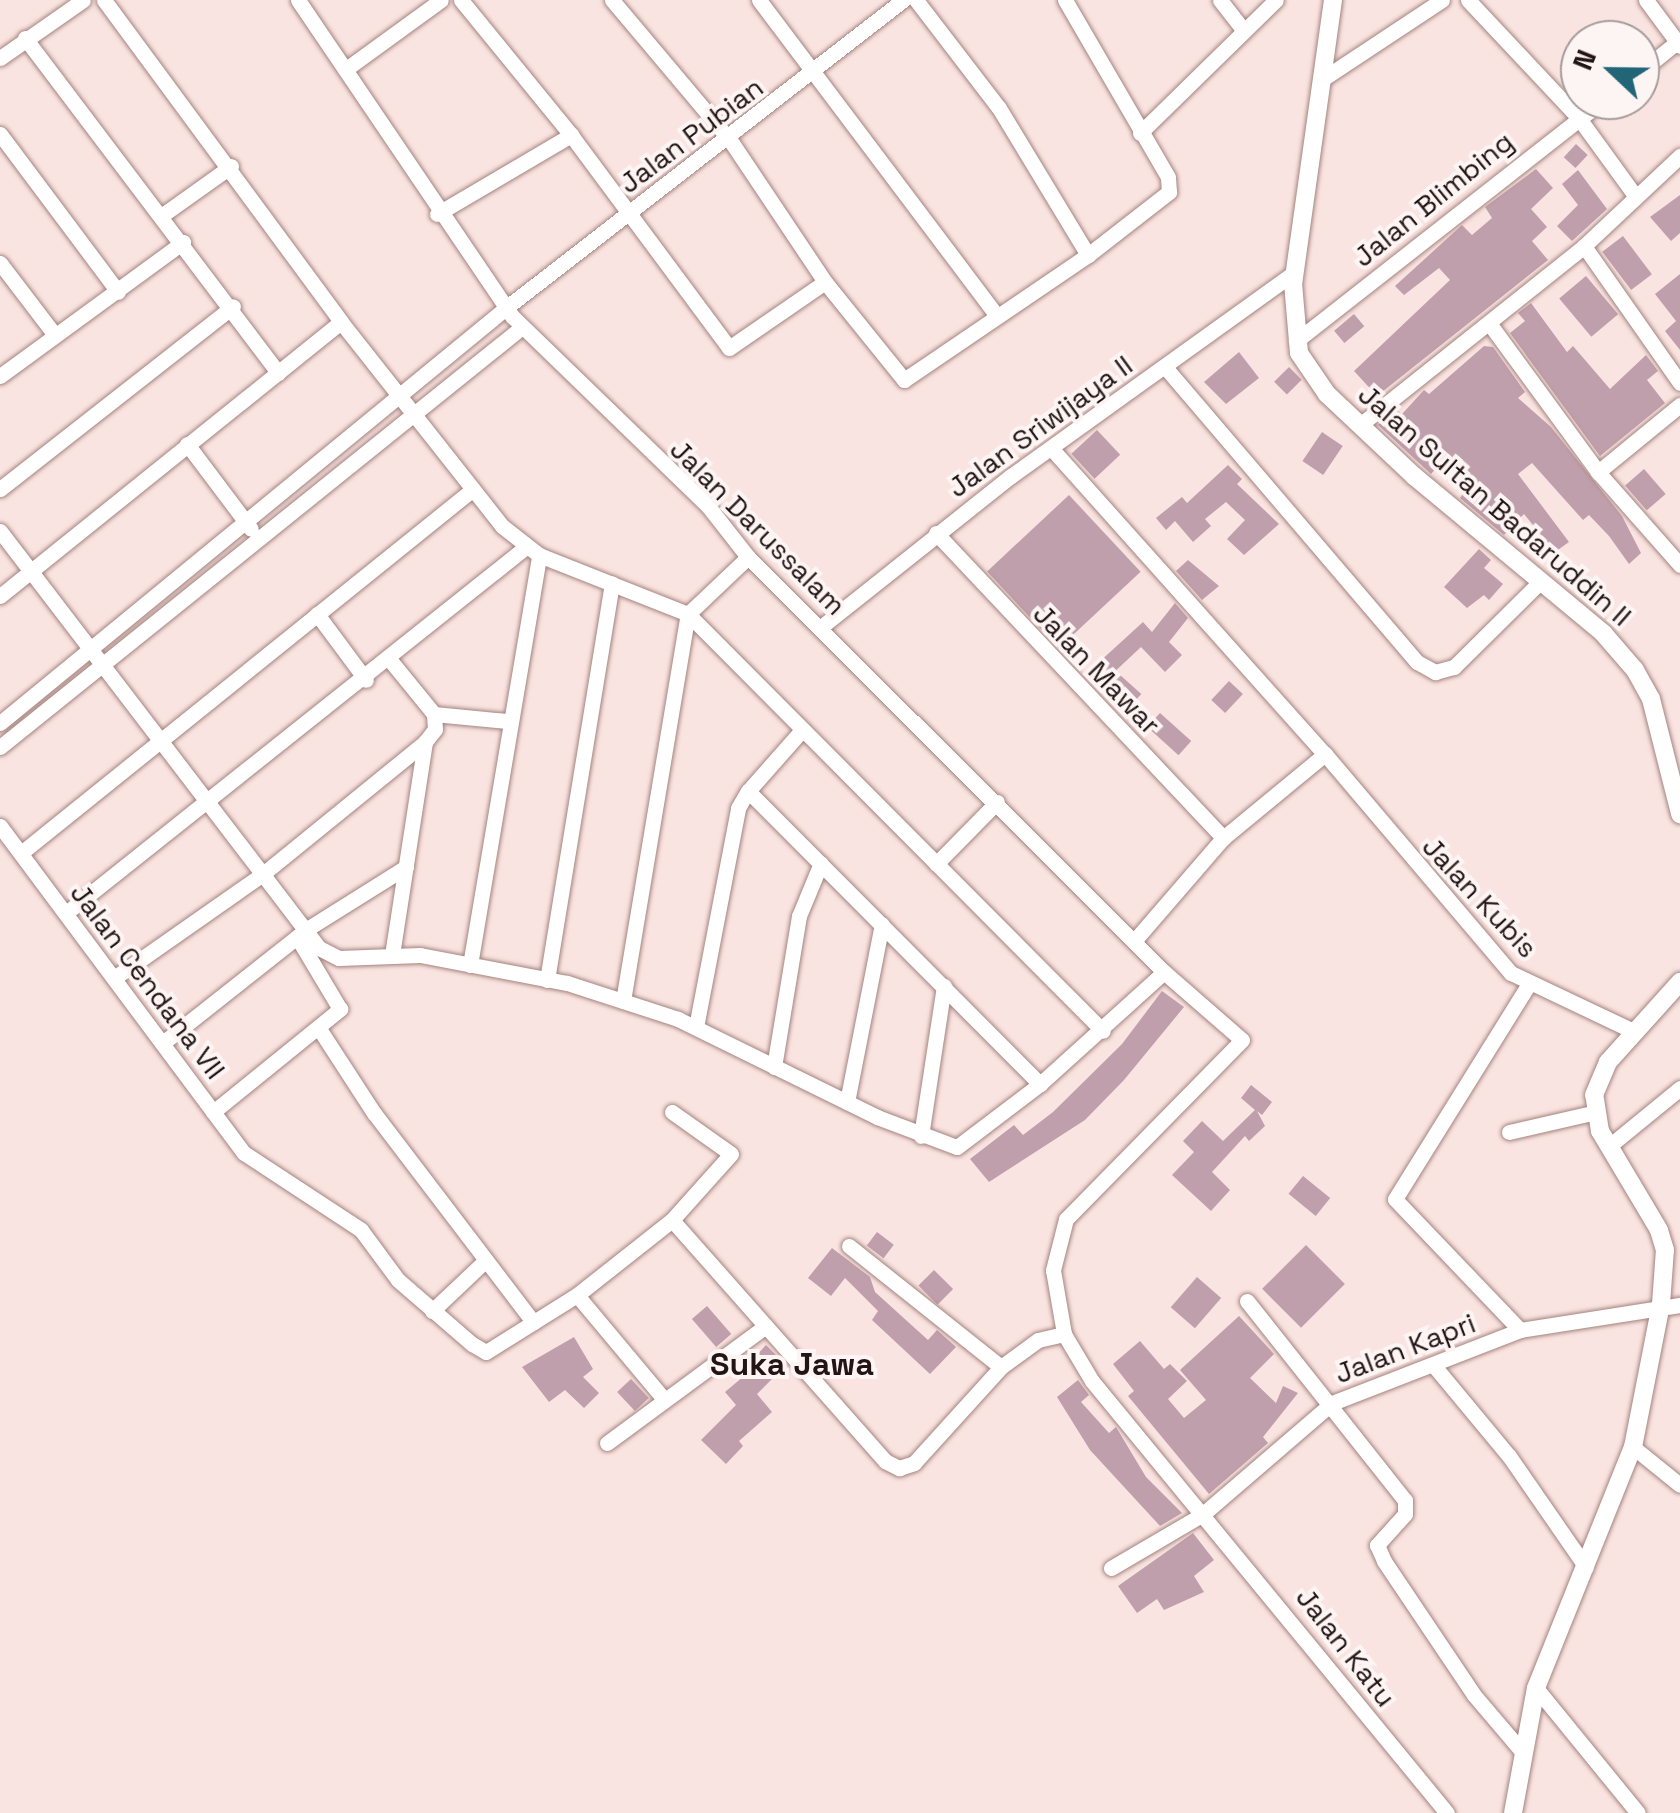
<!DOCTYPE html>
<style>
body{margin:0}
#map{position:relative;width:1680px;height:1813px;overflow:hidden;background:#fae4e1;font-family:"Space Grotesk",sans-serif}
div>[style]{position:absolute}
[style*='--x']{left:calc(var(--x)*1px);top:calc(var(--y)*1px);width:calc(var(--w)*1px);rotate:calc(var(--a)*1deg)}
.building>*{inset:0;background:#c09fac;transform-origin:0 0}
.roads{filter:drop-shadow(0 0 2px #a4837e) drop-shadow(0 0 2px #a4837e)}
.minor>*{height:15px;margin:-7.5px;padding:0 7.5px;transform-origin:7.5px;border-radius:7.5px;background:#fff}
.tertiary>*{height:18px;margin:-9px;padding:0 9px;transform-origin:9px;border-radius:9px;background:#fff}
span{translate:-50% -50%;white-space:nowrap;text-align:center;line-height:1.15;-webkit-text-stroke:8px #fdf5f4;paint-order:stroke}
.street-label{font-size:28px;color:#221514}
.quarter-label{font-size:32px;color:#221514;font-weight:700}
.north{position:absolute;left:1560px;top:20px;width:100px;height:100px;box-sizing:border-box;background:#fdf5f4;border:2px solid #a59b9a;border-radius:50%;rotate:292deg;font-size:28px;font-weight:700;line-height:40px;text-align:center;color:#221514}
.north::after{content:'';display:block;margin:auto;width:35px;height:45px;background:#216577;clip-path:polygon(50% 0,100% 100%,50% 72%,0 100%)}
</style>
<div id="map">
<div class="building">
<div style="left:1576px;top:144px;width:16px;height:18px;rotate:43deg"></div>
<div style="clip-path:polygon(1536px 169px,1553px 188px,1531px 209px,1547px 227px,1532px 241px,1548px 260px,1377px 396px,1354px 371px,1450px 280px,1439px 268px,1404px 295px,1395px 286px,1462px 225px,1472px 235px,1492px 218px,1485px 207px)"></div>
<div style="clip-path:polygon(1578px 170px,1607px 209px,1572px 241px,1557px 226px,1578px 205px,1562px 184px)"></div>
<div style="clip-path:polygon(1680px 195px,1680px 233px,1671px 241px,1650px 217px)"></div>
<div style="left:1623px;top:236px;width:48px;height:26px;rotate:53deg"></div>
<div style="clip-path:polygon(1680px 274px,1680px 350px,1665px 331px,1676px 321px,1655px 294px)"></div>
<div style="left:1586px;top:276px;width:50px;height:35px;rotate:50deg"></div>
<div style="clip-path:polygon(1531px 303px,1567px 352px,1573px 346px,1610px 389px,1646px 355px,1658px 371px,1647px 380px,1665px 403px,1600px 456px,1510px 333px,1525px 321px,1518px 313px)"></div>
<div style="left:1354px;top:314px;width:16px;height:26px;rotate:50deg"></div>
<div style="clip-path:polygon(1484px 346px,1493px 347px,1525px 392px,1518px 398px,1551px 427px,1622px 516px,1641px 553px,1629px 564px,1609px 536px,1589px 515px,1583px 520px,1532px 463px,1518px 474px,1569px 542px,1555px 552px,1524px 514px,1504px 535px,1460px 498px,1469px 485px,1444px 459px,1431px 474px,1378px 425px,1397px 410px,1402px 414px,1424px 390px,1429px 394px)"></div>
<div style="clip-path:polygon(1239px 352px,1259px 378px,1226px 404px,1204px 382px)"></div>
<div style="left:1289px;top:367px;width:18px;height:21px;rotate:45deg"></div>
<div style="left:1097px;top:430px;width:34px;height:35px;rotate:47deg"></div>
<div style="left:1322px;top:432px;width:25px;height:35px;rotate:34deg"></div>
<div style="clip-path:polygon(1228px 465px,1242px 479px,1237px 484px,1279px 524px,1244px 555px,1227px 539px,1245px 520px,1226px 502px,1205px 519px,1211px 526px,1193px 542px,1175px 521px,1166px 530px,1156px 518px,1182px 497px,1187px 503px)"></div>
<div style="left:1644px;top:469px;width:33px;height:25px;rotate:49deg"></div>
<div style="left:1069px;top:495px;width:105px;height:112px;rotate:47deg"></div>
<div style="clip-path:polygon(1479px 549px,1491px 560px,1484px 568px,1503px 584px,1489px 600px,1484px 595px,1467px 608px,1444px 587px)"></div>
<div style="clip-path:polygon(1188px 560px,1219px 586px,1202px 600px,1176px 571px)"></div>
<div style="clip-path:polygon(1175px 603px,1188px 618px,1169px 642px,1182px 655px,1165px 672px,1141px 647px,1109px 677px,1097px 664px,1143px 622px,1152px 632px)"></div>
<div style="left:1119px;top:674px;width:30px;height:16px;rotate:42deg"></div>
<div style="left:1229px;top:681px;width:19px;height:26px;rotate:43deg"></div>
<div style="left:1160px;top:713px;width:42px;height:19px;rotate:42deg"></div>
<div style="clip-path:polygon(1162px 991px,1184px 1007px,1124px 1080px,1085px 1120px,989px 1182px,970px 1159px,1014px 1125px,1023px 1135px,1053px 1112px,1122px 1044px)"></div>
<div style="clip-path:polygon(1251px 1085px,1272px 1102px,1262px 1115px,1257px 1111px,1265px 1126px,1249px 1141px,1245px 1136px,1212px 1172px,1230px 1190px,1211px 1211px,1172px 1175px,1194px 1152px,1183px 1141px,1202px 1121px,1223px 1141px,1255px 1110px,1241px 1098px)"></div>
<div style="left:1303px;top:1176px;width:35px;height:23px;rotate:39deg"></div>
<div style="left:877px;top:1232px;width:21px;height:17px;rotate:37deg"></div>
<div style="left:1306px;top:1245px;width:55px;height:62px;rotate:45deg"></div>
<div style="clip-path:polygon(832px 1248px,870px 1277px,875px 1292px,928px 1340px,937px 1330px,956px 1347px,930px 1374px,872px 1320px,878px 1311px,845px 1278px,831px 1296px,808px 1278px)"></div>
<div style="left:934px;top:1270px;width:27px;height:22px;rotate:45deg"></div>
<div style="left:1197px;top:1277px;width:32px;height:40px;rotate:41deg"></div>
<div style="left:707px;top:1306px;width:37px;height:20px;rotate:49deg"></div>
<div style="clip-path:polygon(1239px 1316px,1274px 1354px,1250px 1378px,1276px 1403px,1283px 1386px,1298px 1393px,1263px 1437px,1268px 1443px,1209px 1494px,1128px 1396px,1134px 1391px,1113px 1364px,1140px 1341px,1164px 1369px,1170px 1364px,1187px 1381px,1168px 1399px,1184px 1418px,1206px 1400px,1180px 1370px)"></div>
<div style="clip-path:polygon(574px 1337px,593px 1369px,583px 1377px,599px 1393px,584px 1408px,565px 1390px,549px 1402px,522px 1367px)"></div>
<div style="clip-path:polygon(766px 1345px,786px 1365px,757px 1394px,772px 1412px,739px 1441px,743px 1446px,726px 1464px,701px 1440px,736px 1405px,725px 1392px,757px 1365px,752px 1360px)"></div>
<div style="left:631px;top:1379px;width:26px;height:19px;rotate:47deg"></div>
<div style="clip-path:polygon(1078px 1380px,1089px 1395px,1081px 1402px,1109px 1433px,1116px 1427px,1146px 1477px,1182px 1513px,1160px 1526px,1090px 1450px,1057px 1397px)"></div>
<div style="clip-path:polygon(1193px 1533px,1214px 1560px,1194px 1576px,1204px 1592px,1164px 1610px,1157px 1599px,1137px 1613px,1118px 1586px)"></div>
</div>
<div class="roads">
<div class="minor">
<div style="--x:104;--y:0;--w:400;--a:53.6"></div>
<div style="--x:341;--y:322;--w:260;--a:51.7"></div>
<div style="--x:502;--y:526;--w:47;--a:38.1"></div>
<div style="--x:539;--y:555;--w:160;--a:21.6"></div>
<div style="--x:688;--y:614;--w:83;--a:-43.5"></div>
<div style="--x:298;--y:0;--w:383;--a:55.9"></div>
<div style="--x:513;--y:317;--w:272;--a:44.1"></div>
<div style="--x:708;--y:506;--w:65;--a:51.9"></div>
<div style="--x:748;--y:557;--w:588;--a:44.93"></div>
<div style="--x:1164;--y:972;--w:103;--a:41.1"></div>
<div style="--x:1242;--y:1040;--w:251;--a:134.5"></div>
<div style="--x:1066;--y:1219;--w:53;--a:104.3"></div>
<div style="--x:1053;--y:1270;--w:65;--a:80.2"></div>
<div style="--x:1064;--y:1334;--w:55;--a:59.2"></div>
<div style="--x:1092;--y:1381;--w:559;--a:50.59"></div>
<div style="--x:461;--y:0;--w:174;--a:50.8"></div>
<div style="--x:612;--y:0;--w:183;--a:49.9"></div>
<div style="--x:730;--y:140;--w:171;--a:56.2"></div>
<div style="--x:825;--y:282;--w:126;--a:51.1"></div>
<div style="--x:904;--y:380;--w:222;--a:-34.2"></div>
<div style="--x:1088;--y:255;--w:103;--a:-37.9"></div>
<div style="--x:1169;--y:192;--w:15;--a:-94"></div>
<div style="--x:1168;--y:177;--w:205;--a:-120.2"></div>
<div style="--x:759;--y:0;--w:394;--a:53"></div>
<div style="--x:916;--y:0;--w:136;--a:52.5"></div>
<div style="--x:999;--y:108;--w:172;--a:58.8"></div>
<div style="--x:1220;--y:0;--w:37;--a:52"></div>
<div style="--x:1468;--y:0;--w:161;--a:46.8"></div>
<div style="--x:1578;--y:117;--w:95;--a:54"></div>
<div style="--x:1646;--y:0;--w:57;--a:53.5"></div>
<div style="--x:25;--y:38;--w:420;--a:52.9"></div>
<div style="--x:0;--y:58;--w:101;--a:-34.9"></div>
<div style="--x:346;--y:69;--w:117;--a:-36"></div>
<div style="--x:1640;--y:72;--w:48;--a:-39"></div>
<div style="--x:1321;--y:80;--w:145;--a:-33.5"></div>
<div style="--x:1140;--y:133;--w:190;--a:-44.4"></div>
<div style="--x:0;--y:134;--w:197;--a:53.2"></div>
<div style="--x:437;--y:214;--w:156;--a:-30.5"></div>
<div style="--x:571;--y:135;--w:265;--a:53.4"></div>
<div style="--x:729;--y:348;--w:116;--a:-34.5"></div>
<div style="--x:161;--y:216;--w:86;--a:-35.5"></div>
<div style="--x:1584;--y:246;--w:167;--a:55"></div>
<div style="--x:0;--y:263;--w:89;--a:52.7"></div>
<div style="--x:1489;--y:323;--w:185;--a:53.8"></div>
<div style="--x:1598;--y:472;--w:124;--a:48.6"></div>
<div style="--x:1296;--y:341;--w:390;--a:-38.1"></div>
<div style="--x:1165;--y:367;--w:388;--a:49.5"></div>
<div style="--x:1417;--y:662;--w:21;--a:29"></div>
<div style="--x:1435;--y:672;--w:20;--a:-15"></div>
<div style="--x:1454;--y:667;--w:122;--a:-44.7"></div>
<div style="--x:0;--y:376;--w:227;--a:-36.2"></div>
<div style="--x:1360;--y:425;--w:287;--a:-38.6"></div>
<div style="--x:1584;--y:246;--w:132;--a:-43.2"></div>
<div style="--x:187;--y:444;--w:106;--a:53"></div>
<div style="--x:1051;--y:448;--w:411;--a:48.2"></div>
<div style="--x:1325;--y:754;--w:132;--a:140.5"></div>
<div style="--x:1223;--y:838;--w:135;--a:130.8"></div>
<div style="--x:1598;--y:472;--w:106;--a:-39.3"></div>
<div style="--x:0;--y:489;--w:296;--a:-38.1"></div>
<div style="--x:0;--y:531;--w:525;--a:52.58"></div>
<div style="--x:319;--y:948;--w:22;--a:27"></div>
<div style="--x:339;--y:958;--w:81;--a:-2.1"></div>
<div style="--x:420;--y:955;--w:150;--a:10.8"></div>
<div style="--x:567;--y:983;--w:117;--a:18"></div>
<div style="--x:678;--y:1019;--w:222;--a:26.2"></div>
<div style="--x:877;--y:1117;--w:85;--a:20.6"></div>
<div style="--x:957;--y:1147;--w:104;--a:-37.2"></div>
<div style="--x:1040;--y:1084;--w:167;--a:-42.1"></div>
<div style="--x:936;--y:533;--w:419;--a:46.7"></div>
<div style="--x:0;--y:596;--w:437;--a:-38.8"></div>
<div style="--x:317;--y:614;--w:82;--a:53.4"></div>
<div style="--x:688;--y:614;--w:588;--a:45.14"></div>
<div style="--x:821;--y:627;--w:243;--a:-38.5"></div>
<div style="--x:1011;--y:476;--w:348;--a:-35.7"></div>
<div style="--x:434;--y:714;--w:73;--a:5.5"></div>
<div style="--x:0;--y:723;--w:656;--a:-39.37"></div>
<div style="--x:507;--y:307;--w:501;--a:-37.78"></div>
<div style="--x:802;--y:730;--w:81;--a:131.5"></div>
<div style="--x:748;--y:791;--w:414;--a:45.1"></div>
<div style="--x:0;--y:747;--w:670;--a:-38.82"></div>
<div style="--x:1325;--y:754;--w:287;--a:49.7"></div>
<div style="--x:1511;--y:973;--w:135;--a:25.4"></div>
<div style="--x:0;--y:826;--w:408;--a:53.3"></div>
<div style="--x:244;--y:1153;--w:140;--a:33.3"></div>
<div style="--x:361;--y:1230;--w:62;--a:53.5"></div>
<div style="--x:398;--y:1280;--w:98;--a:40.9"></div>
<div style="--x:472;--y:1344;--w:16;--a:30"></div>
<div style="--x:486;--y:1352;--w:107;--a:-32.1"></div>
<div style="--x:21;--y:853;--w:580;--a:-38.84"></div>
<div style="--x:936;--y:864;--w:87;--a:-45.5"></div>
<div style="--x:66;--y:913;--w:589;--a:-38.52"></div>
<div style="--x:392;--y:955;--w:216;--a:-81.2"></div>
<div style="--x:470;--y:965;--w:416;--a:-80.4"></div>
<div style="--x:117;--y:976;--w:179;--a:-35"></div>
<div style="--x:264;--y:873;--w:208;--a:-39.1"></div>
<div style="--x:425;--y:742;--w:16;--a:-52"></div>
<div style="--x:435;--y:729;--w:15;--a:-94"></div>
<div style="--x:434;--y:714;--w:70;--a:-129.2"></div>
<div style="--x:547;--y:980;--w:402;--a:-80.7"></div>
<div style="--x:623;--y:1001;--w:392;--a:-80.5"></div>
<div style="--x:696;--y:1027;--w:223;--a:-79.1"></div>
<div style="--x:738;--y:808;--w:20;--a:-60"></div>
<div style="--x:320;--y:1030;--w:99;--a:57"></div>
<div style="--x:374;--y:1113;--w:263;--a:52.7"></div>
<div style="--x:164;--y:1042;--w:182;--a:-38.3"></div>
<div style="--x:307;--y:929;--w:117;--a:-32.1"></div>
<div style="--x:774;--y:1067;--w:153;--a:-80.6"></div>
<div style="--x:799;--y:916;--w:57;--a:-67.5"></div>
<div style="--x:847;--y:1102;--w:181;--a:-78.9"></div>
<div style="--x:213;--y:1112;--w:164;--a:-39"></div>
<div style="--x:340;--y:1009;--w:84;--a:-120.8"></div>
<div style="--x:672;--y:1112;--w:72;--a:35.4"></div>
<div style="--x:731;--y:1154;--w:89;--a:131.8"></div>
<div style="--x:672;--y:1220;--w:322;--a:48.5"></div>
<div style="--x:885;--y:1461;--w:16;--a:27"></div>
<div style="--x:899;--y:1468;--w:16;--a:-18"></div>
<div style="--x:914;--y:1463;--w:130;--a:-47.8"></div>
<div style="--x:1001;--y:1367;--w:46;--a:-36.1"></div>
<div style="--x:1038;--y:1340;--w:27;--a:-13"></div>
<div style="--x:1509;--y:1132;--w:85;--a:-12.9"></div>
<div style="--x:921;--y:1136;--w:152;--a:-81.3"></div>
<div style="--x:1608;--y:1147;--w:93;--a:-39.3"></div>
<div style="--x:849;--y:1246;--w:194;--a:38.5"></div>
<div style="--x:1247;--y:1301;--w:254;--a:51.6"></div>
<div style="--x:1405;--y:1500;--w:14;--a:90"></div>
<div style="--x:1405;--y:1514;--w:42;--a:132.1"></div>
<div style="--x:1377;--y:1545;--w:17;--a:66"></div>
<div style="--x:1384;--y:1561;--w:161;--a:56.1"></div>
<div style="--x:1474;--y:1695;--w:71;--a:49.6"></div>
<div style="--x:432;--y:1311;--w:74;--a:-43.4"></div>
<div style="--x:1520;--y:1330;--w:181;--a:-133.7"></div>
<div style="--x:1395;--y:1199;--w:253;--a:-58.1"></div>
<div style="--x:1435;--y:1367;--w:116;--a:50.3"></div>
<div style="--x:1509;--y:1456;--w:135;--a:55.3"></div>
<div style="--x:663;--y:1398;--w:134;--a:-129.9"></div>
<div style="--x:577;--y:1295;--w:121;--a:-38.3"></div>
<div style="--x:607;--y:1443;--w:194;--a:-36.4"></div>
<div style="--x:1633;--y:1447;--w:60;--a:39"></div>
<div style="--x:1111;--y:1568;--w:107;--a:-30.4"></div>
<div style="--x:1203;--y:1514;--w:170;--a:-40.7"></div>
<div style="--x:1332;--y:1403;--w:202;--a:-21.2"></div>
<div style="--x:1520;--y:1330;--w:162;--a:-8.9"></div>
<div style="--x:1536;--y:1688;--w:161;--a:50.8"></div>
</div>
<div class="tertiary">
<div style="--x:1333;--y:0;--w:286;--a:98"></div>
<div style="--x:1293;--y:283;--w:70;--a:85.1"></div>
<div style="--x:1299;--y:353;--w:50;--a:55.7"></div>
<div style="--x:1327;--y:394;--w:120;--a:43.3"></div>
<div style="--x:1414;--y:476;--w:246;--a:39.7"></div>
<div style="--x:1603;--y:633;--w:49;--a:49.1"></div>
<div style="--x:1635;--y:670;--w:33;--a:61"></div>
<div style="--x:1651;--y:699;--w:119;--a:75.8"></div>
<div style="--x:1513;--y:1813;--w:127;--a:-79.6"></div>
<div style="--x:1536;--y:1688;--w:260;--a:-68.1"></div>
<div style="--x:1633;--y:1447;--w:146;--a:-78.9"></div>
<div style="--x:1661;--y:1304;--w:54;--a:-85.8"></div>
<div style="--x:1665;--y:1250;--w:21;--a:-107"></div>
<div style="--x:1659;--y:1230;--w:115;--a:-120.8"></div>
<div style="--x:1600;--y:1131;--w:36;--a:-99"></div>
<div style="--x:1594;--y:1095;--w:36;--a:-67"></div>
<div style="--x:1608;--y:1062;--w:108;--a:-48"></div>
</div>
</div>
<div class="street-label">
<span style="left:691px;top:135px;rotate:-37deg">Jalan Pubian</span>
<span style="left:1433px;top:199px;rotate:-39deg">Jalan Blimbing</span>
<span style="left:1040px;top:426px;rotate:-36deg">Jalan Sriwijaya II</span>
<span style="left:1495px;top:505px;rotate:41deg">Jalan Sultan Badaruddin II</span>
<span style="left:758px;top:527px;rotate:45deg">Jalan Darussalam</span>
<span style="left:1097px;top:669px;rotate:46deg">Jalan Mawar</span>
<span style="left:1480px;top:897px;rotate:47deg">Jalan Kubis</span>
<span style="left:148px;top:981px;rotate:53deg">Jalan Cendana VII</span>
<span style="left:1405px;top:1348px;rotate:-21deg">Jalan Kapri</span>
<span style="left:1346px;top:1647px;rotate:52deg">Jalan Katu</span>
</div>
<div class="quarter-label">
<span style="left:792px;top:1364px">Suka Jawa</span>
</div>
<div class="north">N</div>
</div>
